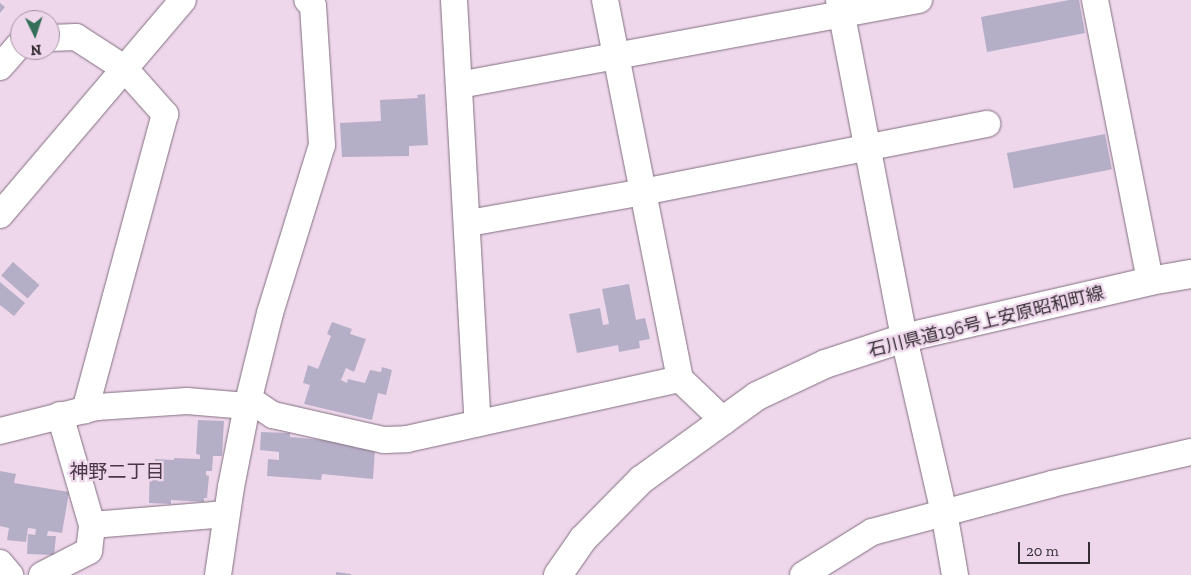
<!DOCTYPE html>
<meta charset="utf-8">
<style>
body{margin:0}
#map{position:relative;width:1191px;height:575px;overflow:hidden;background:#eed7eb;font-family:"Zilla Slab","Noto Sans JP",serif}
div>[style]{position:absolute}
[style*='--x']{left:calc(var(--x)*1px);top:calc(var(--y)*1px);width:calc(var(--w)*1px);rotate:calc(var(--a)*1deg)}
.building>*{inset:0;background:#b5aec7;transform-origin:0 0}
.roads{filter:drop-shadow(0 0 1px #836f80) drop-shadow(0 0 1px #836f80)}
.minor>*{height:26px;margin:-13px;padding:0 13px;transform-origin:13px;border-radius:13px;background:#fff}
.major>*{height:28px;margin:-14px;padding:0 14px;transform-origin:14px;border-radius:14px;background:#fff}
span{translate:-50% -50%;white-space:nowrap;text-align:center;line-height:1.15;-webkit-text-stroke:4.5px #eed7eb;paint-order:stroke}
.street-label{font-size:18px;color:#342c33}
.neighbourhood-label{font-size:19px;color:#493747}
.north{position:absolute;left:10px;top:10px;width:50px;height:50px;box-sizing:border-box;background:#eed7eb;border:1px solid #a493a1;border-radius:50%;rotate:176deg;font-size:14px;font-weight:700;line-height:20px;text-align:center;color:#342c33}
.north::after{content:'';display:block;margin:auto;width:18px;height:22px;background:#346f59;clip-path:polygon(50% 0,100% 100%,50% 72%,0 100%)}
.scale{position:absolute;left:1018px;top:542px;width:72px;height:22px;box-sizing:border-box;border:2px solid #342c33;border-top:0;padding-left:6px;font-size:15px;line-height:18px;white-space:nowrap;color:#342c33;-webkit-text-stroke:4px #eed7eb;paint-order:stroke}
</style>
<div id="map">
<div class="building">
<div style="clip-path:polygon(1069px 0,1079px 0,1085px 33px,987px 52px,981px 17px)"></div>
<div style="clip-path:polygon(0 3px,5px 7px,0 13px)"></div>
<div style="clip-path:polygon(425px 94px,428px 145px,409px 146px,409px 156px,342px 157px,340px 123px,381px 121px,380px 100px,418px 98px,417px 95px)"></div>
<div style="left:1105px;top:134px;width:36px;height:100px;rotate:79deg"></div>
<div style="left:13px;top:262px;width:35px;height:18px;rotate:41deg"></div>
<div style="clip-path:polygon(0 282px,25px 303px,14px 316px,0 305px)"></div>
<div style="clip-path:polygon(629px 284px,636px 320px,645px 318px,650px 339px,639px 341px,640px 348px,619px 352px,618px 345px,577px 353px,569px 314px,600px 308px,603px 325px,609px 324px,602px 289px)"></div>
<div style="clip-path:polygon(332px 322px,352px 329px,350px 334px,366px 339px,354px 372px,346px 368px,341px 380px,347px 383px,348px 379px,365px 383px,370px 370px,381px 372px,382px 367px,392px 370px,386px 395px,378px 393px,372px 420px,304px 404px,310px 385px,303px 383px,308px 365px,318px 369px,331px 336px,327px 334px)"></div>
<div style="clip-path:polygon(198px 420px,224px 421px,222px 456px,213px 456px,212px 471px,206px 471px,206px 475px,209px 476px,207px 498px,204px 498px,204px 502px,171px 500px,171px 504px,149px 503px,150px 461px,155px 461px,155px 459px,174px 460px,174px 458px,200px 459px,200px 455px,196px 454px)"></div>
<div style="clip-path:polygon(261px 432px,290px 433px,290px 437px,355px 443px,355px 448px,375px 449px,373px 479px,322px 474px,321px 480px,267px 476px,268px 459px,279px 460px,279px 452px,260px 450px)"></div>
<div style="clip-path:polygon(0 471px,16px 474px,14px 483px,69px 492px,62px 533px,48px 531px,47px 536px,56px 536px,54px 555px,27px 554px,28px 534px,35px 535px,36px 529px,28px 528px,26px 542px,7px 540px,9px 528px,0 526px)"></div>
<div style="clip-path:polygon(336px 572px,351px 574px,351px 575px,336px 575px)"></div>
</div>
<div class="roads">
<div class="minor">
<div style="--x:454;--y:0;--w:424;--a:86.8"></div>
<div style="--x:605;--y:0;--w:386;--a:78.8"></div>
<div style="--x:680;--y:379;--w:61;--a:43.7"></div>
<div style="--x:839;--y:0;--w:344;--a:79.1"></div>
<div style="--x:904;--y:338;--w:179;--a:77.1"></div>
<div style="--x:944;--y:512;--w:64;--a:80.1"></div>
<div style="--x:1095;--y:0;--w:286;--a:78.9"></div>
<div style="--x:50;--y:38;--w:26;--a:-2"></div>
<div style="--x:76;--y:37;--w:57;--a:32.9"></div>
<div style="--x:124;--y:68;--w:62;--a:48.3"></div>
<div style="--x:165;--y:114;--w:307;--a:105.1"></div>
<div style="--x:0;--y:67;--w:30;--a:-49"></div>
<div style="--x:459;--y:85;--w:468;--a:-10.5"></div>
<div style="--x:0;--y:215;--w:282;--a:-49.6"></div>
<div style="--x:469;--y:223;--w:177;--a:-10.1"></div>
<div style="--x:643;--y:192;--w:351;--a:-11.2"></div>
<div style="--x:249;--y:399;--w:29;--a:34"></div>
<div style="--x:273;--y:415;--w:114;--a:12.7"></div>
<div style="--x:384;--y:440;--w:23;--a:-2"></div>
<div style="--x:407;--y:439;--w:280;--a:-12.4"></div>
<div style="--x:60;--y:415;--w:115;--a:73.8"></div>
<div style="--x:0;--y:431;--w:100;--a:-13.9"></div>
<div style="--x:97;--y:407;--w:90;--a:-3.8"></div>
<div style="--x:187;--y:401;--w:60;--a:4.8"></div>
<div style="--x:0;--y:563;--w:16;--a:50"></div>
<div style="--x:42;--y:575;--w:53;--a:-27.1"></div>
<div style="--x:89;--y:551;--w:26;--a:-83"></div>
<div style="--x:92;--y:525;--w:135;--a:-4.7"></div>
<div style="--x:218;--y:575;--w:89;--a:-81.6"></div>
<div style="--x:231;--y:487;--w:83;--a:-78.8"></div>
<div style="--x:247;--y:406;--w:96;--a:-76.1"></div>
<div style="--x:270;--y:313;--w:176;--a:-72.8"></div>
<div style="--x:322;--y:145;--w:139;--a:-93.7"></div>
<div style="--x:313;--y:6;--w:8;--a:-135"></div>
<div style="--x:803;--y:575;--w:81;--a:-31.9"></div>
<div style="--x:872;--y:532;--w:186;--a:-14.9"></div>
<div style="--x:1052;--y:484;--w:143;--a:-13"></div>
</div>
<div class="major">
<div style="--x:558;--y:575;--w:44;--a:-55.2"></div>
<div style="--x:583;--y:539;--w:83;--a:-45.5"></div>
<div style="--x:641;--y:480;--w:143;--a:-35.9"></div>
<div style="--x:757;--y:396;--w:75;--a:-25.2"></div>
<div style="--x:825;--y:364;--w:83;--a:-18.2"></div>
<div style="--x:904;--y:338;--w:253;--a:-13"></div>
<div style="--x:1150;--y:281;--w:42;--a:-9.7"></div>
</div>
</div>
<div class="street-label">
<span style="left:986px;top:322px;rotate:-14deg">石川県道196号上安原昭和町線</span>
</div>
<div class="neighbourhood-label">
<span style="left:117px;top:472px">神野二丁目</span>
</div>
<div class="north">N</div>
<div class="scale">20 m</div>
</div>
